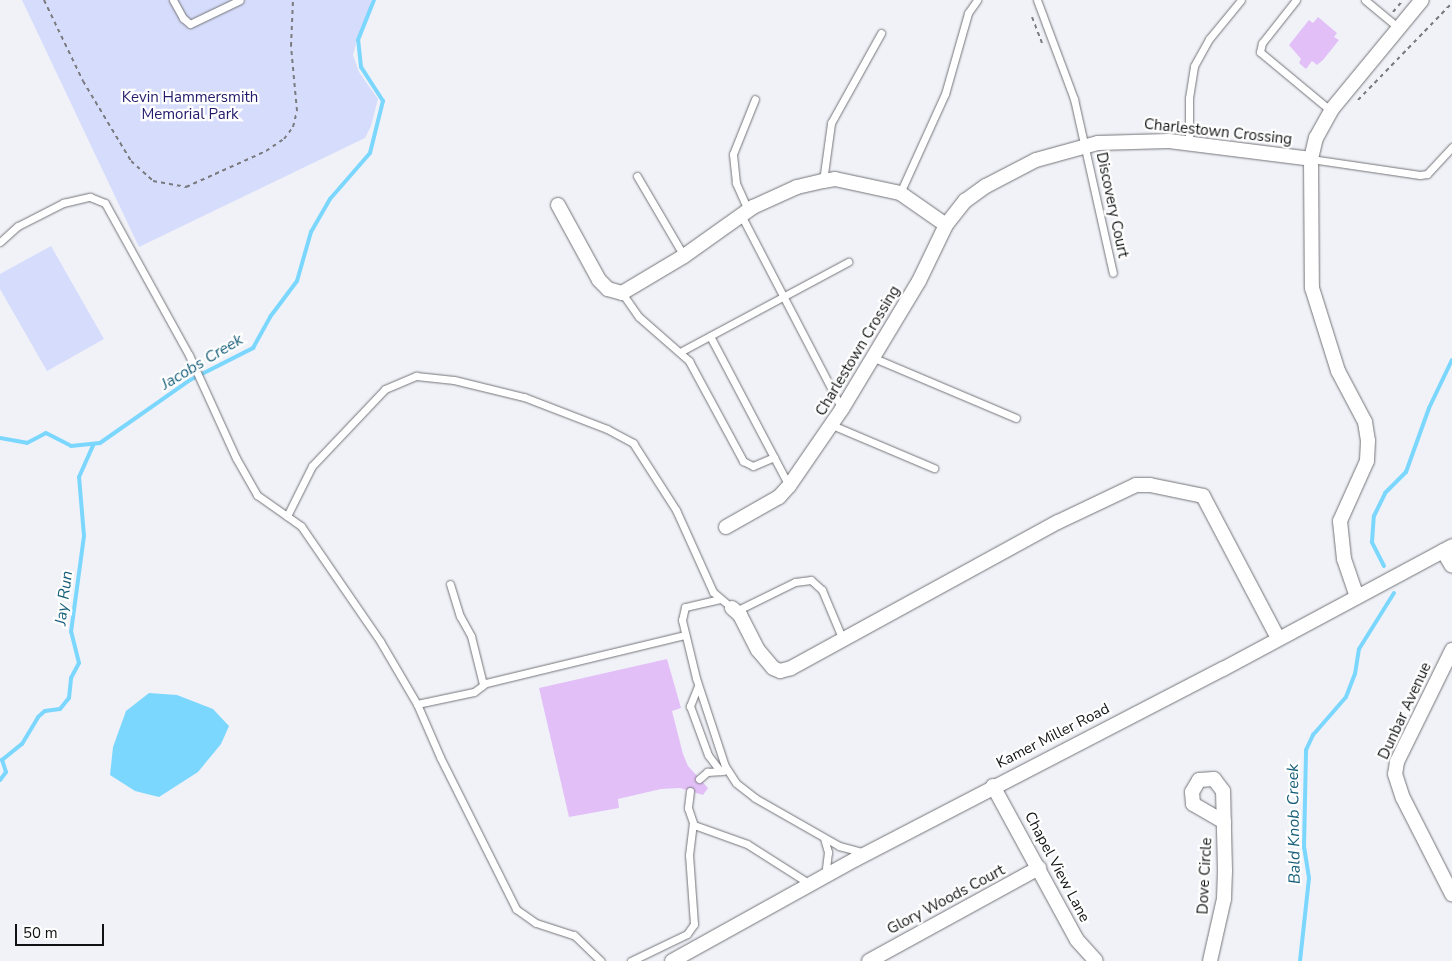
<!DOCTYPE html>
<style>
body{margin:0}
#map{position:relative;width:1452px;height:961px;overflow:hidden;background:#f1f2f8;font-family:"Nunito Sans",sans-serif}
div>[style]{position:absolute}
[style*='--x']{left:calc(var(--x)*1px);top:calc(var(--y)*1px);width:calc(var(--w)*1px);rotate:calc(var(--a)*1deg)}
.green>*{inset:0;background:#d6dcfb}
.water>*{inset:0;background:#7cd7fe}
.stream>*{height:4px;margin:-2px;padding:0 2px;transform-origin:2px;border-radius:2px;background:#7cd7fe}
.building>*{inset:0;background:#e2c0f7}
.path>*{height:2px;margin-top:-1px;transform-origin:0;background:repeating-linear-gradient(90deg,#7a7b7e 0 4px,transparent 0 8px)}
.roads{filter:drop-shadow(0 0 1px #737478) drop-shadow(0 0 1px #737478)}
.lane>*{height:7px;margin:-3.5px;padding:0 3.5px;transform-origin:3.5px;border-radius:3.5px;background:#fff}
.street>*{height:14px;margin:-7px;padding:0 7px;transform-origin:7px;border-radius:7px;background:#fff}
span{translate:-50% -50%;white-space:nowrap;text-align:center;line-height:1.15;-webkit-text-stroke:4.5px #fff;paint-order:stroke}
.park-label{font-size:15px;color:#221b6b}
.street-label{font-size:15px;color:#111213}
.water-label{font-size:16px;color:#165e79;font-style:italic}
.scale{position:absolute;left:15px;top:924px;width:89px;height:22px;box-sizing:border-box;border:2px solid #111213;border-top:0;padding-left:6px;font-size:15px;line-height:18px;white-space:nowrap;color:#111213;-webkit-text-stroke:4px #fff;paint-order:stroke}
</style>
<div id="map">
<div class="green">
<div style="clip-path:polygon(22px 0,371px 0,369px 18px,357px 40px,353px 55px,359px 72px,378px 99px,371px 126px,365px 138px,139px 247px)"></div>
<div style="clip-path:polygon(51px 246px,104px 339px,47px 371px,0 289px,0 274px)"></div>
</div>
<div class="water">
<div style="clip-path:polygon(149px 693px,177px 695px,213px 709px,229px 726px,221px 744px,198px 772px,159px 797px,135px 791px,110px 775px,113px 747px,126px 711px)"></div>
</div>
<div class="stream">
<div style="--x:0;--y:438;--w:27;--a:10"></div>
<div style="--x:27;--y:443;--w:21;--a:-28"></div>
<div style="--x:46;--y:433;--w:28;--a:27"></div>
<div style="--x:71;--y:446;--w:29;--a:-6"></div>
<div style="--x:100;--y:443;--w:110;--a:-35"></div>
<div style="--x:190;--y:380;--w:71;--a:-26.9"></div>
<div style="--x:253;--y:348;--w:35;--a:-61"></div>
<div style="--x:270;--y:317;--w:45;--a:-53.1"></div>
<div style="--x:297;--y:281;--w:51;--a:-74.1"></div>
<div style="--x:311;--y:232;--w:38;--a:-60"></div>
<div style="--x:330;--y:199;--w:61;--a:-49"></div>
<div style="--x:370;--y:153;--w:54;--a:-76"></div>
<div style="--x:383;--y:101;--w:40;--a:-122.9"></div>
<div style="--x:361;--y:67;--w:27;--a:-96"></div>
<div style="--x:358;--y:40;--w:43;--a:-68.2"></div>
<div style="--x:1384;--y:566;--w:27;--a:-117"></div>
<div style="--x:1372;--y:542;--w:26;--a:-86"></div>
<div style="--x:1374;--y:516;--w:25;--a:-64"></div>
<div style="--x:1385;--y:493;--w:30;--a:-45"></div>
<div style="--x:1406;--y:472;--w:68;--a:-70.2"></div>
<div style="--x:1429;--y:408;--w:53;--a:-64.4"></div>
<div style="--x:0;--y:780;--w:10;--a:-53"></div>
<div style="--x:6;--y:772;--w:13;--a:-108"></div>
<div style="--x:2;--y:760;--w:26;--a:-39"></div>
<div style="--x:22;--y:744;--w:31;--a:-59"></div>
<div style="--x:38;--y:717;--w:9;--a:-41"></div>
<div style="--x:45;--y:711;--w:15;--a:-8"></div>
<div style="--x:60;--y:709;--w:14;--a:-51"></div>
<div style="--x:69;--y:698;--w:20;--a:-84"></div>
<div style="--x:71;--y:678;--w:17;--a:-62"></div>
<div style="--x:79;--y:663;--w:32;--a:-104"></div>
<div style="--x:71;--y:632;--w:97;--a:-82.3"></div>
<div style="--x:84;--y:536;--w:59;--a:-94.8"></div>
<div style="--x:79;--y:477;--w:36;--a:-66"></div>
<div style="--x:1300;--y:961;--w:83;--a:-83.8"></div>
<div style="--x:1309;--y:878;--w:30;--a:-99"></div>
<div style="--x:1304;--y:848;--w:98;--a:-88.8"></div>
<div style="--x:1306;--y:750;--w:17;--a:-65"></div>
<div style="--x:1313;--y:735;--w:50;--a:-49"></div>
<div style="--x:1346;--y:697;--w:25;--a:-69"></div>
<div style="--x:1355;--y:674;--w:25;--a:-81"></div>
<div style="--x:1359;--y:649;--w:66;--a:-58"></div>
</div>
<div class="building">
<div style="clip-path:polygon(1318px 17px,1337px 33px,1334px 37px,1339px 40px,1323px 60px,1317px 65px,1312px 61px,1306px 69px,1299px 63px,1301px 59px,1289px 45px,1309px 20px,1313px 23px)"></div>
<div style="clip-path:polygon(667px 659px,681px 708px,672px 711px,683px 754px,688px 766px,708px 788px,703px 795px,680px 788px,661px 789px,618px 799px,619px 808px,569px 817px,539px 688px)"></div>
</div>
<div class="path">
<div style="--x:44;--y:0;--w:90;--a:64.3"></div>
<div style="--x:83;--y:81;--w:93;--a:59"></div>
<div style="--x:131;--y:161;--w:30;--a:42"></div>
<div style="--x:153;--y:181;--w:34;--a:10"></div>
<div style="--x:186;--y:187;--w:88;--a:-24.2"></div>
<div style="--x:266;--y:151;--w:22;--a:-34"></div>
<div style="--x:284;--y:139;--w:15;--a:-53"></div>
<div style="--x:293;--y:127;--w:16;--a:-76"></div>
<div style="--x:297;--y:111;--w:65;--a:-95.3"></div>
<div style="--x:291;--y:46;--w:46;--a:-87.5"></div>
<div style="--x:1393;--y:12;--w:16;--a:-50"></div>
<div style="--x:1032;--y:17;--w:28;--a:69"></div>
<div style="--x:1358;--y:100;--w:135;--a:-45.9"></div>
</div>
<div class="roads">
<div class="lane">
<div style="--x:173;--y:0;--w:21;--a:61"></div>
<div style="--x:183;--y:18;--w:9;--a:41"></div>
<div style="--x:190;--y:24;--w:55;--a:-25.6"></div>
<div style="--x:1037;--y:0;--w:106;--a:69.5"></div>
<div style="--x:1074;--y:99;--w:178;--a:77.4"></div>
<div style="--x:1296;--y:0;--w:55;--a:128.3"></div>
<div style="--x:1262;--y:43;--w:9;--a:103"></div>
<div style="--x:1260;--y:52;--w:92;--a:39.7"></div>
<div style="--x:1365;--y:0;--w:45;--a:39.6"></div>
<div style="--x:1189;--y:143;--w:45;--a:-90"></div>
<div style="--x:1189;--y:98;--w:32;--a:-81"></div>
<div style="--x:1194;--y:66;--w:31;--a:-61"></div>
<div style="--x:1209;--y:39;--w:50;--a:-50.6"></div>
<div style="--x:1311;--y:159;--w:110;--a:8.4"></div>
<div style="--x:1420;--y:175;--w:7;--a:-8"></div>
<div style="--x:1427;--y:174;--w:37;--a:-47"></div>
<div style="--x:637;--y:176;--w:93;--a:59.6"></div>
<div style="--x:823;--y:181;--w:59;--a:-82.1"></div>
<div style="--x:831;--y:123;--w:103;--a:-60.9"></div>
<div style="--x:900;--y:193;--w:109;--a:-65.6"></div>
<div style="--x:945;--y:94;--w:84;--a:-74.1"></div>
<div style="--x:968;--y:13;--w:16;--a:-55"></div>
<div style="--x:748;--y:210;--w:30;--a:-114"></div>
<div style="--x:736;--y:183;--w:29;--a:-96"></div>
<div style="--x:733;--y:154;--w:59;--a:-68.2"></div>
<div style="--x:741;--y:215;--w:219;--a:62.5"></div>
<div style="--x:0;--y:242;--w:24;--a:-42"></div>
<div style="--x:18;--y:226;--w:51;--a:-27.1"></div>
<div style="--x:63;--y:203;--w:28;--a:-13"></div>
<div style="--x:90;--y:197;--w:16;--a:22"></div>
<div style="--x:105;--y:203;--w:174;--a:61.1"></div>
<div style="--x:189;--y:355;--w:113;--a:65.5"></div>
<div style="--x:236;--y:458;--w:43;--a:60.4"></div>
<div style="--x:257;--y:495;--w:54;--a:35.2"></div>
<div style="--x:301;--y:526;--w:140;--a:55.5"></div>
<div style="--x:380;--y:641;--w:73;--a:59.6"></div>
<div style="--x:417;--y:704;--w:58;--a:66.5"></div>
<div style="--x:440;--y:757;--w:170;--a:63.4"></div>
<div style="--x:516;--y:909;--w:24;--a:35"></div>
<div style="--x:536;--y:923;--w:40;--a:18"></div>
<div style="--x:574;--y:935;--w:37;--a:44"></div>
<div style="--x:622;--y:293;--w:29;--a:55"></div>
<div style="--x:639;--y:317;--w:67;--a:41.3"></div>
<div style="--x:689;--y:361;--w:114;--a:61.6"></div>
<div style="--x:743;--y:461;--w:11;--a:27"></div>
<div style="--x:753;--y:466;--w:23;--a:-23"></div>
<div style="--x:710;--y:336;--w:170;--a:62.2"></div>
<div style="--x:680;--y:352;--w:191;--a:-28.2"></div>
<div style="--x:874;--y:358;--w:154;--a:22.9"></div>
<div style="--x:832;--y:425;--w:111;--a:22.9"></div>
<div style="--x:287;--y:516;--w:56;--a:-63.4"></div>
<div style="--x:312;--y:466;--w:106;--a:-46.5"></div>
<div style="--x:385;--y:389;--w:34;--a:-23"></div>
<div style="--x:416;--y:376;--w:38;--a:6"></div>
<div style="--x:454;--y:380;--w:72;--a:13.7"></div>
<div style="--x:524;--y:397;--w:89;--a:21.1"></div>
<div style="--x:607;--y:429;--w:30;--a:28"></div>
<div style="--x:633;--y:443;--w:80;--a:57.3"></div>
<div style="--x:676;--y:510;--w:90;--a:65.7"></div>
<div style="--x:713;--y:592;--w:25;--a:40"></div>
<div style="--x:450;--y:584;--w:34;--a:73"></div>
<div style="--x:460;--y:616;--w:23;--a:61"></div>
<div style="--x:471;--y:636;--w:49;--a:76"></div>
<div style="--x:720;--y:599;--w:36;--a:167"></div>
<div style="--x:685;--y:607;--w:13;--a:103"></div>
<div style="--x:682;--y:620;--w:60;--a:76.4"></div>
<div style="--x:696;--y:678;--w:93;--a:71.8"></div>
<div style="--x:725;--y:766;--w:20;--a:57"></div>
<div style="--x:736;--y:783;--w:24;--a:38"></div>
<div style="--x:755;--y:798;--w:97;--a:29.7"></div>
<div style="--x:839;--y:846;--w:27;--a:15"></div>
<div style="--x:736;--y:611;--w:66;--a:-26.2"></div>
<div style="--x:795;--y:582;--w:16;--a:-7"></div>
<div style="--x:811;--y:580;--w:15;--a:42"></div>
<div style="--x:822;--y:590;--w:54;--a:67.2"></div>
<div style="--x:698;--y:686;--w:22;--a:112"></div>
<div style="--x:690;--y:706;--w:52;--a:69.8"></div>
<div style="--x:708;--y:755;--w:20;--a:53"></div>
<div style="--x:417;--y:704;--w:58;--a:-11.9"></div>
<div style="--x:474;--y:692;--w:15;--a:-37"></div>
<div style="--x:486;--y:683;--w:205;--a:-13.6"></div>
<div style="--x:699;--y:779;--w:11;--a:-41"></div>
<div style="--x:707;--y:772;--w:16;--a:-4"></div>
<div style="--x:690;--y:791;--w:17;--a:97"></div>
<div style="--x:688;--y:808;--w:18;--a:71"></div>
<div style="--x:694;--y:825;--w:56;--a:19.7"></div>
<div style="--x:747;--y:844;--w:75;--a:32.4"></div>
<div style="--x:824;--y:838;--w:15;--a:74"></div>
<div style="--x:828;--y:852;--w:24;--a:97"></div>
<div style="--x:631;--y:961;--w:62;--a:-25.7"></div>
<div style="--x:687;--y:934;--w:12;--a:-55"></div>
<div style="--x:694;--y:924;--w:69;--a:-94.1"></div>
<div style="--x:689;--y:855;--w:31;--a:-83"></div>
</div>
<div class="street">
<div style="--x:1311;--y:159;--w:129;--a:89.6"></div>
<div style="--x:1312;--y:288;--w:87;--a:72.6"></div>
<div style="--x:1338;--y:371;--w:58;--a:62.1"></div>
<div style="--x:1365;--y:422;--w:19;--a:81"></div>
<div style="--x:1368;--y:441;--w:20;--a:93"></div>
<div style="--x:1367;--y:461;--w:66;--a:114.2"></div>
<div style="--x:1340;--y:521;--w:38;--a:84"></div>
<div style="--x:1344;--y:559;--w:40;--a:71.1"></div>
<div style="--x:558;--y:205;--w:85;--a:61.3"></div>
<div style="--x:599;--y:280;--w:13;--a:45"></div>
<div style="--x:608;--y:289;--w:15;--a:16"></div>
<div style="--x:622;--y:293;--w:72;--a:-30.8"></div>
<div style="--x:684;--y:256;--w:85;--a:-35.4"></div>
<div style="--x:753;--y:207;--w:48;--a:-24.4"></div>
<div style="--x:797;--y:187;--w:27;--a:-13"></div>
<div style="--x:823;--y:181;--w:12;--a:-9"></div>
<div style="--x:835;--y:179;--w:66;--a:12.2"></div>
<div style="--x:900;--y:193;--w:56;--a:34.8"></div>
<div style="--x:726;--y:527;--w:61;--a:-29.5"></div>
<div style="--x:779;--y:497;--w:15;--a:-48"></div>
<div style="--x:789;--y:486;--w:93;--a:-55.5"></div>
<div style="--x:842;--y:409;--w:149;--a:-59"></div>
<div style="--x:919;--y:281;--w:62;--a:-64.3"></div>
<div style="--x:946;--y:225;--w:31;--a:-52"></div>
<div style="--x:965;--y:201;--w:26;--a:-36"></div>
<div style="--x:986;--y:186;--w:56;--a:-27.5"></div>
<div style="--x:1036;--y:160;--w:64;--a:-15.3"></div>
<div style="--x:1098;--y:143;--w:71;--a:-1.6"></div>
<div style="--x:1169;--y:141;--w:143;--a:7.2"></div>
<div style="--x:1311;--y:159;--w:22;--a:-77"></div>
<div style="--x:1316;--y:138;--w:33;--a:-61"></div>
<div style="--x:1332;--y:109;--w:141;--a:-50.5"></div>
<div style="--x:1443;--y:551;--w:17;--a:59"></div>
<div style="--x:732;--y:608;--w:11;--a:41"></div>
<div style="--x:740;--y:615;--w:39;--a:63"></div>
<div style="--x:758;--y:650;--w:23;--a:50"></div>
<div style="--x:773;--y:668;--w:8;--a:23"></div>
<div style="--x:780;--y:671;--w:11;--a:-15"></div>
<div style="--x:791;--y:668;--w:304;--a:-28.7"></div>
<div style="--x:1058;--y:522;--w:86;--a:-25.4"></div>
<div style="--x:1136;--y:485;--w:14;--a:0"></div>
<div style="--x:1150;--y:485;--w:54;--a:11.7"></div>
<div style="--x:1203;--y:496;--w:161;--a:62.2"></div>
<div style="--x:1452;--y:650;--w:125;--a:116.2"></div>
<div style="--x:1397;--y:762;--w:12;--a:99"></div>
<div style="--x:1395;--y:774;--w:25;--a:72"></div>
<div style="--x:1403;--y:798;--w:108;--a:63"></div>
<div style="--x:993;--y:786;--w:175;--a:61.4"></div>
<div style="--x:1077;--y:940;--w:28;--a:48"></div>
<div style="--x:672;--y:961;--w:210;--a:-29"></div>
<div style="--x:856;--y:859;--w:413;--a:-27.4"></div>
<div style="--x:1223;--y:669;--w:260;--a:-28.2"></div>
<div style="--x:869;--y:961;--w:194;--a:-28.7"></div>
<div style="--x:1210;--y:961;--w:64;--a:-77.3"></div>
<div style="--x:1224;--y:899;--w:28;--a:-88"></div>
<div style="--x:1225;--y:871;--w:80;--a:-91.4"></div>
<div style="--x:1223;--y:791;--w:15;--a:-127"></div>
<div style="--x:1214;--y:779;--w:15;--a:176"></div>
<div style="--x:1199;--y:780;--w:14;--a:120"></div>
<div style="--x:1192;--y:792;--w:12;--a:85"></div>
<div style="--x:1193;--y:804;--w:36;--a:30"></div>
</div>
</div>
<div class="park-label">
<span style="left:190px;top:106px">Kevin Hammersmith<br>Memorial Park</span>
</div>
<div class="street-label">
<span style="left:1218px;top:132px;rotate:6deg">Charlestown Crossing</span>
<span style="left:1112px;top:205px;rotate:78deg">Discovery Court</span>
<span style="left:858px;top:351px;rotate:-59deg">Charlestown Crossing</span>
<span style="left:1405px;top:711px;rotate:-65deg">Dunbar Avenue</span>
<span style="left:1053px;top:736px;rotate:-27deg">Kamer Miller Road</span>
<span style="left:1057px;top:867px;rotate:62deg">Chapel View Lane</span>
<span style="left:1205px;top:876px;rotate:-87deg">Dove Circle</span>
<span style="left:946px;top:900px;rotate:-28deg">Glory Woods Court</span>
</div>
<div class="water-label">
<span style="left:202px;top:362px;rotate:-31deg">Jacobs Creek</span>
<span style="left:64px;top:598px;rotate:-83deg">Jay Run</span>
<span style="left:1294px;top:824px;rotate:-91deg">Bald Knob Creek</span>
</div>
<div class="scale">50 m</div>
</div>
